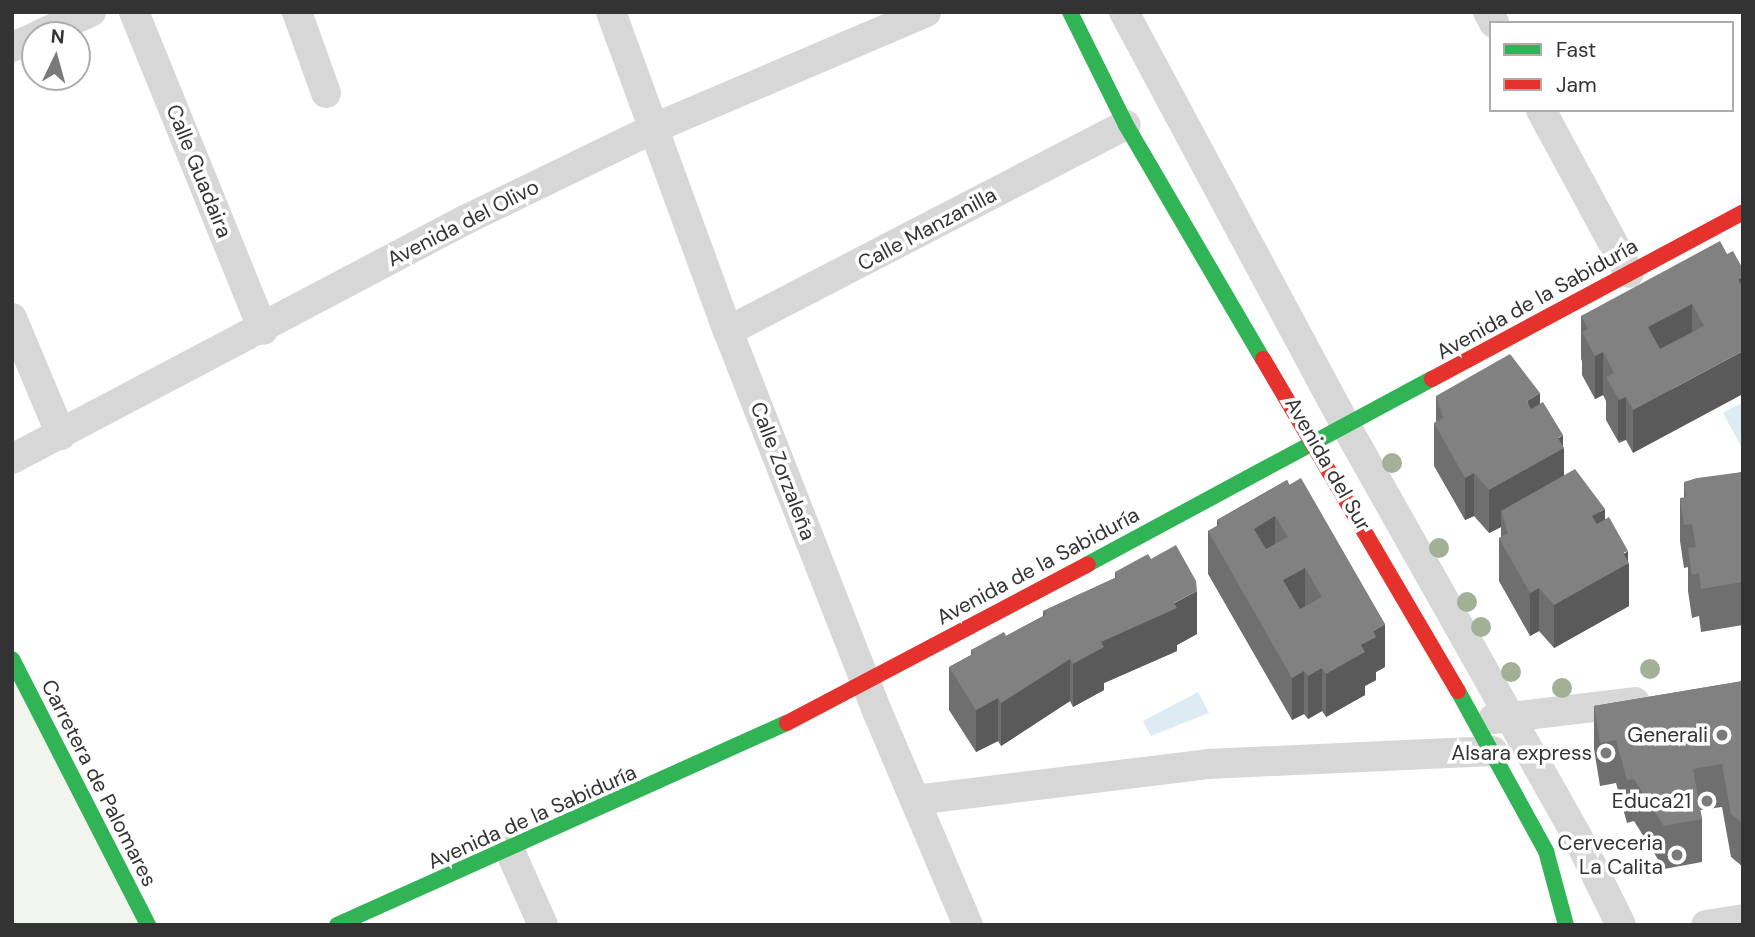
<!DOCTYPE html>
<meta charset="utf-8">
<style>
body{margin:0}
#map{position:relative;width:1755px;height:937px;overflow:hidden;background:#fff;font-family:"DM Sans",sans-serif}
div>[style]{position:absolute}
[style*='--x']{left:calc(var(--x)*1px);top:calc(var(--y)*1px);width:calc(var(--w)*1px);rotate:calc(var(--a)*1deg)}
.green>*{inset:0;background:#f1f5ed}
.water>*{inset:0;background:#ddebf3}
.street>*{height:30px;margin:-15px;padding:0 15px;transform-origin:15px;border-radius:15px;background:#d7d7d7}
.fast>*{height:16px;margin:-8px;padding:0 8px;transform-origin:8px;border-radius:8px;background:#30b455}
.jam>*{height:16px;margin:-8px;padding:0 8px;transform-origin:8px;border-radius:8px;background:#e5322d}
.trees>*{width:20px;height:20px;margin:-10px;border-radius:50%;background:#a2b095}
.wall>*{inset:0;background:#6f6f6f}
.shaded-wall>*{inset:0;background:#5a5a5a;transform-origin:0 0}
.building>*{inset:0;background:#818181}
.dots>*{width:19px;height:19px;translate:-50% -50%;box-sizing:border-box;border:4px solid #fff;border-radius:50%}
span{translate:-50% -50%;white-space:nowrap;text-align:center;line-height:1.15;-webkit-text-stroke:7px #fff;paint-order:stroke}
.street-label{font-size:21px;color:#333}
.poi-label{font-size:21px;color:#333}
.right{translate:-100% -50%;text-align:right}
.frame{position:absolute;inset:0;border:14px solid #333;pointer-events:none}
.legend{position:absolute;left:1489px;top:21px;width:245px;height:91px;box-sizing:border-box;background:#fff;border:2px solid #adadad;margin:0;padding:9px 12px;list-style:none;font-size:21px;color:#333}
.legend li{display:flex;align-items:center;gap:14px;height:35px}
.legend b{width:35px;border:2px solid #adadad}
.north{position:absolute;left:21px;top:21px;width:70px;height:70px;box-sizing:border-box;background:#fff;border:2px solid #adadad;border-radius:50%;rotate:5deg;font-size:19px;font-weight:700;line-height:28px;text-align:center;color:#333}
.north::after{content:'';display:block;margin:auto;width:24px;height:32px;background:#7a7a7a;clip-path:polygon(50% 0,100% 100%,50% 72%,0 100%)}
</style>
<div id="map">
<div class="green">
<div style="clip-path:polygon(12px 656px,148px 925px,12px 925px)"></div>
</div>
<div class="water">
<div style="clip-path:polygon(1743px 402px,1743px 450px,1723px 413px)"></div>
<div style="clip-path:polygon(1198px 692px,1209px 713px,1151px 736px,1143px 721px)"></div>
</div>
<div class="street">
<div style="--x:134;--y:12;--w:343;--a:67.9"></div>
<div style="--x:297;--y:12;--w:86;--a:70.3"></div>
<div style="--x:611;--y:12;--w:340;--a:69.9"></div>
<div style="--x:728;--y:331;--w:408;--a:68.6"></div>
<div style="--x:877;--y:711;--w:233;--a:67"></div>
<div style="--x:1124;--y:12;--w:470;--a:61.8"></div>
<div style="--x:1346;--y:426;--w:471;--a:60.6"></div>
<div style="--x:1577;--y:836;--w:99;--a:63.7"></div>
<div style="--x:1488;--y:12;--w:13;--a:61"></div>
<div style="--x:39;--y:35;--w:57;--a:-23.9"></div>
<div style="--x:12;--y:47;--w:25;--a:-23"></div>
<div style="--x:1541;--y:110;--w:185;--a:61.6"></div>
<div style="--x:12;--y:318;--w:127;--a:67.3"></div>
<div style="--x:728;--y:331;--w:448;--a:-27.4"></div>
<div style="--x:12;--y:459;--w:512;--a:-27.82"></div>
<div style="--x:465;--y:220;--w:208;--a:-25.9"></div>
<div style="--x:652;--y:129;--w:298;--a:-23.1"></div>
<div style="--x:1493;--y:719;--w:143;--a:-6.8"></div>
<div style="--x:915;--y:800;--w:295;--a:-7"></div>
<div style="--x:1208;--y:764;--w:285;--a:-2.6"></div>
<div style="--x:510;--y:851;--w:81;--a:66"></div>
<div style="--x:1706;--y:925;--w:37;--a:-9"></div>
</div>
<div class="fast">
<div style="--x:1070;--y:12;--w:126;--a:63.6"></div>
<div style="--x:1126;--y:125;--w:271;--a:59.7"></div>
<div style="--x:1088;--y:564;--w:391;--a:-28.3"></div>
<div style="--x:12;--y:659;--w:299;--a:62.9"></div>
<div style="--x:1458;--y:691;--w:183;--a:61.2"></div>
<div style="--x:1546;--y:851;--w:77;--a:74.9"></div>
<div style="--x:337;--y:925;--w:493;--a:-24.2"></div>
</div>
<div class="jam">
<div style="--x:1263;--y:359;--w:385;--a:59.6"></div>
<div style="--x:1432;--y:379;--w:353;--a:-28.2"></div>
<div style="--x:787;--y:723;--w:340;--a:-27.8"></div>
</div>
<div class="trees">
<div style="left:1392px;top:463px"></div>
<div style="left:1439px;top:548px"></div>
<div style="left:1467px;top:602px"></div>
<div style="left:1481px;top:627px"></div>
<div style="left:1650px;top:669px"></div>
<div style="left:1511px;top:672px"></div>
<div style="left:1562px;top:688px"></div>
</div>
<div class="wall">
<div style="clip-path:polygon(1727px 254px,1743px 269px,1633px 453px,1626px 440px,1619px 443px,1606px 420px,1606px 401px,1603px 395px,1595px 399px,1582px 375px,1582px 361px,1581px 359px,1581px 316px)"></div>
<div style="clip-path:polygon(1436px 396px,1540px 404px,1563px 445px,1564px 475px,1605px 519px,1628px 560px,1629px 606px,1554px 648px,1539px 631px,1530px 636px,1499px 581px,1499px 538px,1501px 537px,1501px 527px,1489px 533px,1474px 516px,1465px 520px,1434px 466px,1434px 423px,1436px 422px)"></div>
<div style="clip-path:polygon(1743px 472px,1743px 625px,1701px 632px,1699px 616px,1692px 618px,1688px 591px,1688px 567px,1684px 568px,1680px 541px,1680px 498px,1684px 498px,1684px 482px)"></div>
<div style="clip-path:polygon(1287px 480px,1385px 667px,1376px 672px,1376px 680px,1365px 686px,1365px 695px,1326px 717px,1322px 711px,1308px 719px,1304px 714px,1292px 720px,1208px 574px,1208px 531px,1217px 526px,1217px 520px)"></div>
<div style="clip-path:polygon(1115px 572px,1197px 634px,1177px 645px,1177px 651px,1104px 683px,1104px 690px,1073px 707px,1070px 701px,1001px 746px,998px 741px,976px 752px,949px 710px,949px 667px,971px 655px,971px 650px,1006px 636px,1043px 616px,1043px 611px,1115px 578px)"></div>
<div style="clip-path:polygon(1743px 681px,1743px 867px,1731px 857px,1722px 807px,1700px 810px,1702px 819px,1702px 862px,1664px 869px,1634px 821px,1627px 823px,1616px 783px,1600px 786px,1594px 749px,1594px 706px)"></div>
</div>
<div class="shaded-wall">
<div style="clip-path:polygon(1743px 276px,1743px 319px,1738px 279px)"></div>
<div style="clip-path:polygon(1692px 304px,1692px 347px,1648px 370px,1648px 327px)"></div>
<div style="clip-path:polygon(1743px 351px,1743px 394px,1633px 453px,1633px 410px)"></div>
<div style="clip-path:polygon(1603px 352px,1603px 395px,1595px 399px,1595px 356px)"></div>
<div style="clip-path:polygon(1540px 393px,1540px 436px,1527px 401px)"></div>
<div style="left:1626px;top:397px;width:43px;height:8px;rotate:90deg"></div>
<div style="clip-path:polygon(1563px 435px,1563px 449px,1564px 448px,1564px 491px,1501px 511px,1501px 527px,1489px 533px,1489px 490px)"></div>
<div style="clip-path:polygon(1474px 473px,1474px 516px,1465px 520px,1465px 478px)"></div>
<div style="clip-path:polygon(1605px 509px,1605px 552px,1592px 516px)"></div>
<div style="clip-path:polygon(1275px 516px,1275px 559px,1254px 572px,1254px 529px)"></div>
<div style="clip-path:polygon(1628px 551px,1628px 564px,1629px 563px,1629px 606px,1554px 648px,1554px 605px)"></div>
<div style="clip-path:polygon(1305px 568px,1305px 611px,1283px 623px,1283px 580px)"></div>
<div style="clip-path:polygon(1539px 588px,1539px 631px,1530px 636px,1530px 593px)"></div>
<div style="clip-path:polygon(1197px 591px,1197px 634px,1177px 645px,1177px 651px,1104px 683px,1104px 690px,1073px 707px,1073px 664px,1101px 642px)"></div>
<div style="clip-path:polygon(1385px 624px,1385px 667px,1376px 672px,1376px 680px,1365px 686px,1365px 695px,1326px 717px,1326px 674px,1361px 645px,1373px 631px)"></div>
<div style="clip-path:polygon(1070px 659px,1070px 701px,1001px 746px,1001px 703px)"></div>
<div style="clip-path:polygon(1322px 668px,1322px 711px,1308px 719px,1308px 676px)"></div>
<div style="clip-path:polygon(1304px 671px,1304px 714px,1292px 720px,1292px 678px)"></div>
<div style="clip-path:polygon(998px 698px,998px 741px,976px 752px,976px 710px)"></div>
</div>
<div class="building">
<div style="clip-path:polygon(evenodd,1720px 241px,1727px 254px,1733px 251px,1743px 269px,1743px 276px,1738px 279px,1743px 288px,1743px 351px,1633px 410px,1626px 397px,1619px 400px,1606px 377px,1614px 373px,1603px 352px,1595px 356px,1582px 332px,1588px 329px,1581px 316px,1720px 241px,1692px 304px,1704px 326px,1660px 349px,1648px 327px,1692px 304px)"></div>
<div style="clip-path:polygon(1510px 354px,1540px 393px,1527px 401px,1531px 409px,1543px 402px,1563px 435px,1558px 438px,1564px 448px,1489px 490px,1474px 473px,1465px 478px,1434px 423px,1443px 418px,1436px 396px)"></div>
<div style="clip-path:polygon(1575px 469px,1605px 509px,1592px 516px,1597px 524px,1609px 517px,1628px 551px,1623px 553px,1629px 563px,1554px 605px,1539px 588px,1530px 593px,1499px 538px,1508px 533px,1501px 511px)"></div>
<div style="clip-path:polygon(1743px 472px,1743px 582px,1701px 589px,1699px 573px,1692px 575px,1688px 548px,1696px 547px,1692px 524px,1684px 525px,1680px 498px,1686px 497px,1684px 482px,1697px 478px)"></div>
<div style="clip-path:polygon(evenodd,1301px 478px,1385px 624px,1373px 631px,1376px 637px,1361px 645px,1365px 652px,1326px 674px,1322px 668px,1308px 676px,1304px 671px,1292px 678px,1208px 531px,1220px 524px,1217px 520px,1287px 480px,1289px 485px,1301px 478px,1275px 516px,1288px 537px,1266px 549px,1254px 529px,1275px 516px,1301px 478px,1305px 568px,1322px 597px,1300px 609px,1283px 580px,1305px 568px)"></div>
<div style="clip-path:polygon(1176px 545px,1196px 581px,1197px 591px,1174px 603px,1177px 608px,1101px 642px,1104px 647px,1073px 664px,1070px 659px,1001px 703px,998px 698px,976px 710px,949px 667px,973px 654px,971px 650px,1004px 632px,1006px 636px,1046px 615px,1043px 611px,1117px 577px,1115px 572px,1148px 554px,1151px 559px)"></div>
<div style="clip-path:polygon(1743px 681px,1743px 824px,1731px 814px,1722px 764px,1693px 769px,1702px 819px,1664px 826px,1634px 779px,1627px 780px,1616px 740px,1600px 743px,1594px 706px)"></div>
</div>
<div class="dots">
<div style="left:1722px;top:735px;background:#7a7a7a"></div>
<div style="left:1606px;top:753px;background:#7a7a7a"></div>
<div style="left:1707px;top:801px;background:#7a7a7a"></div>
<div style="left:1677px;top:855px;background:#7a7a7a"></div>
</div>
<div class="street-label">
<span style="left:199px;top:171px;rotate:68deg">Calle Guadaira</span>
<span style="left:463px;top:223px;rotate:-27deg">Avenida del Olivo</span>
<span style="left:927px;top:229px;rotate:-28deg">Calle Manzanilla</span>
<span style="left:1537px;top:299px;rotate:-29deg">Avenida de la Sabiduría</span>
<span style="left:1328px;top:464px;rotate:60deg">Avenida del Sur</span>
<span style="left:783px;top:471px;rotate:69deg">Calle Zorzaleña</span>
<span style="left:1038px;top:566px;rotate:-28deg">Avenida de la Sabiduría</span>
<span style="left:99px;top:783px;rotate:63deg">Carretera de Palomares</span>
<span style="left:532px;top:817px;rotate:-24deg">Avenida de la Sabiduría</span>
</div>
<div class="poi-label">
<span class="right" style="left:1708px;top:735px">Generali</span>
<span class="right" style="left:1592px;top:753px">Alsara express</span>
<span class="right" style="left:1691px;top:801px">Educa21</span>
<span class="right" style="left:1663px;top:855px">Cerveceria<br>La Calita</span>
</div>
<div class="frame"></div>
<ul class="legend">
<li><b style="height:9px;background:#30b455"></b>Fast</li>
<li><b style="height:9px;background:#e5322d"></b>Jam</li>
</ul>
<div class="north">N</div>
</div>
